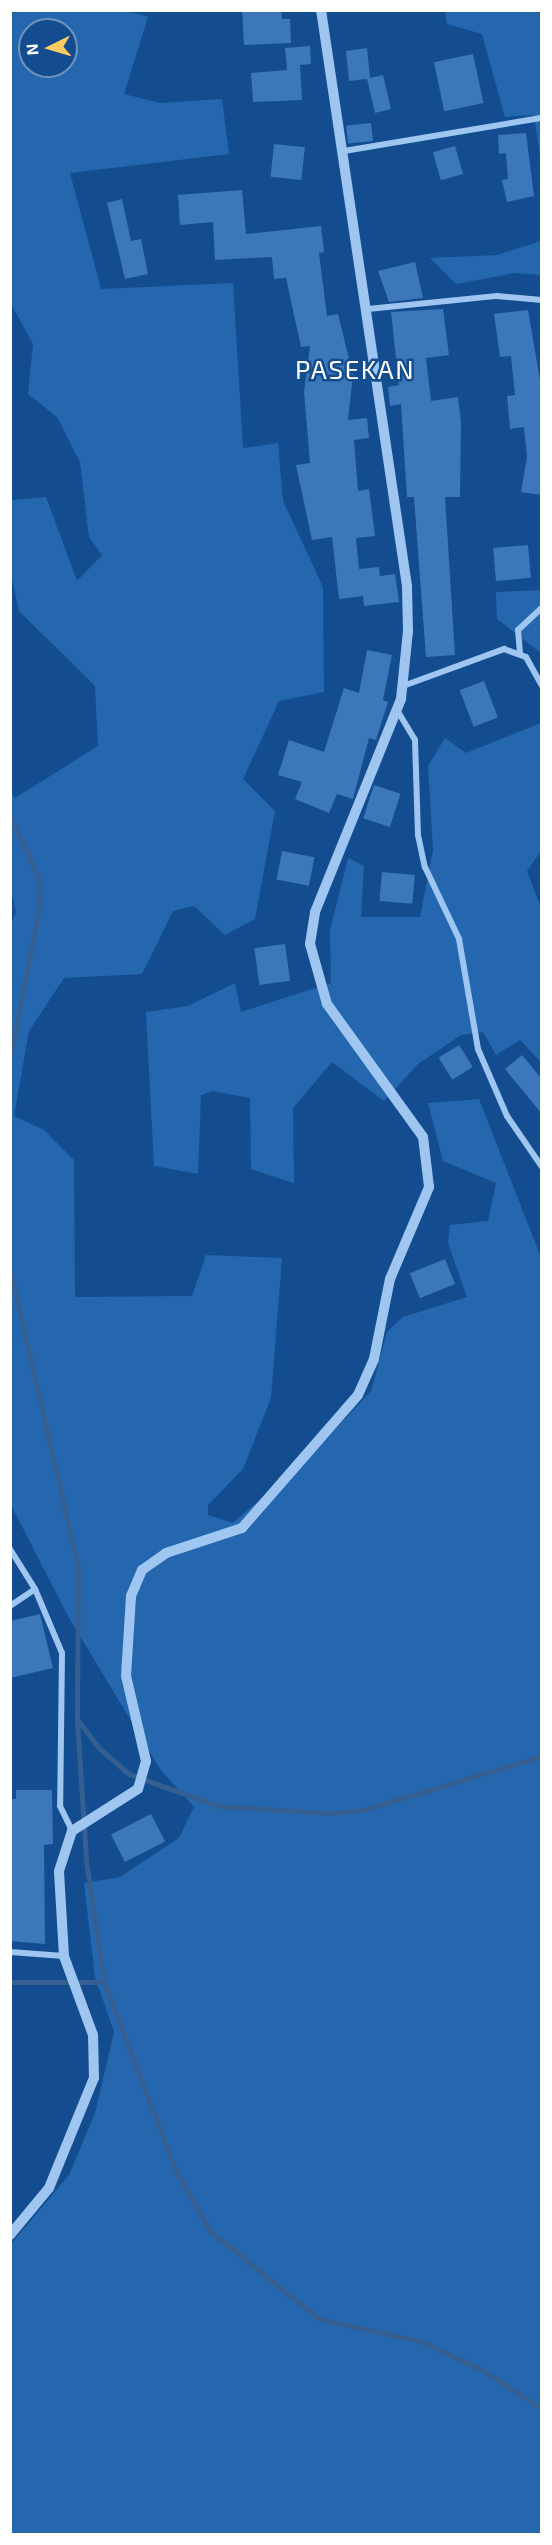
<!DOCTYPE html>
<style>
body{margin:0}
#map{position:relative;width:552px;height:2545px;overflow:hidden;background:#134d90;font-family:"Exo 2",sans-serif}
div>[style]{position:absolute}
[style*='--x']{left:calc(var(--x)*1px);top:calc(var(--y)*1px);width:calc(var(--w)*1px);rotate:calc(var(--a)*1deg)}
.green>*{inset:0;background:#2567af}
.stream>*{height:5px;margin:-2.5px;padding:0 2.5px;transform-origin:2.5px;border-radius:2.5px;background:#355f90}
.building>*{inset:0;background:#3c77b9;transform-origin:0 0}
.minor>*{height:6px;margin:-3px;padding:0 3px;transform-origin:3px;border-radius:3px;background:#9ec6f1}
.tertiary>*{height:10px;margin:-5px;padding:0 5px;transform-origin:5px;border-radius:5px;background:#9ec6f1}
span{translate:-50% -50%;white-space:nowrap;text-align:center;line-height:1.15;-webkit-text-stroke:5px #134d90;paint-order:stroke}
.quarter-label{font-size:26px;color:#fff;letter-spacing:1.5px}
.frame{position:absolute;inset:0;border:12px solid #fff;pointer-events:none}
.north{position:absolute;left:18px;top:18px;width:60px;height:60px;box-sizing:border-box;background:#134d90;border:2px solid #7194bc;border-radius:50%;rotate:265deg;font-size:16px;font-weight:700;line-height:24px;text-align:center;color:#fff}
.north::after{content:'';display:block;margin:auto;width:21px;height:27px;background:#ffcd5f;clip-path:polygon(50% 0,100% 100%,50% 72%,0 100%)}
</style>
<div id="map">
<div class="green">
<div style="clip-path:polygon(evenodd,11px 11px,128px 11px,148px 17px,124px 94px,160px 103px,222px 99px,229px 154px,70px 173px,101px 289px,233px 283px,243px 448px,278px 443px,283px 501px,323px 587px,324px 692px,279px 701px,243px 779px,275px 811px,255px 919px,225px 935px,194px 906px,173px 911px,142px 974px,64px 978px,29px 1031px,14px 1116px,44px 1130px,74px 1160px,75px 1297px,192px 1296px,206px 1255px,282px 1258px,271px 1398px,243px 1469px,208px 1505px,208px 1515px,233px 1523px,314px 1452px,371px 1391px,387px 1332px,403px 1317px,467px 1297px,448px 1243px,450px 1225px,488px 1221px,496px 1183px,443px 1161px,428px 1103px,479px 1099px,542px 1260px,541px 2534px,11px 2534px,11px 2244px,69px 2175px,95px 2113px,114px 2032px,95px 1977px,84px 1883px,120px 1877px,179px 1838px,194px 1807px,160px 1769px,68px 1616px,11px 1505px,10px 928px,16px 912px,10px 885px,10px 789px,15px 798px,98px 746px,95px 686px,19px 611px,11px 574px,12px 500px,46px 497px,77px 581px,102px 555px,89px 537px,80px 462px,57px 417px,28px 394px,33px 344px,11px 304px,11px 11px,30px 30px,66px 30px,66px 66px,30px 66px,30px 30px)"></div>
<div style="clip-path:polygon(445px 11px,541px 11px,541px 164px,534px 115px,505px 117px,482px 34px,447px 24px)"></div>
<div style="clip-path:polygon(541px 241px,541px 275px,515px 273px,456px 284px,430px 258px,497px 255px)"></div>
<div style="clip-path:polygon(541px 590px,541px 653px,497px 619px,496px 592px)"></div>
<div style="clip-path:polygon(541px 723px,541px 851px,527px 871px,541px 908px,541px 1062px,520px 1040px,496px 1055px,483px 1032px,461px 1035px,418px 1064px,384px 1101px,332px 1062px,293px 1108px,294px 1183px,251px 1169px,250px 1098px,213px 1091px,201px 1095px,198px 1174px,154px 1166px,146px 1012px,188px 1006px,235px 983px,241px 1012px,331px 983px,330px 930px,348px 858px,364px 866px,361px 917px,420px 917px,433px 850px,428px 766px,445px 738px,466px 753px)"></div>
</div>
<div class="stream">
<div style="--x:10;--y:817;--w:65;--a:64.6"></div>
<div style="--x:38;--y:876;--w:27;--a:86"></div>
<div style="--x:40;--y:903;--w:157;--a:101"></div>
<div style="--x:10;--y:1270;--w:304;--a:77.1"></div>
<div style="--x:78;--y:1566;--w:153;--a:90.4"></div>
<div style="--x:77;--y:1719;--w:36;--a:53"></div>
<div style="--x:99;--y:1748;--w:40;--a:41"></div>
<div style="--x:129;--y:1774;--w:95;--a:19.8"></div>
<div style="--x:218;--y:1806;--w:112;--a:3.6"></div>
<div style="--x:330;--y:1813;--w:33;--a:-5"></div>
<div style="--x:363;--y:1810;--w:187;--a:-16.8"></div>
<div style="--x:77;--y:1720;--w:141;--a:86.3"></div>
<div style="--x:86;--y:1861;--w:122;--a:81.5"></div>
<div style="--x:104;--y:1982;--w:200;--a:69.2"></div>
<div style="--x:175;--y:2169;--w:71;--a:60.6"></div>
<div style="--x:210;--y:2231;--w:140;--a:38.9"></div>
<div style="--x:319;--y:2319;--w:103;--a:12.3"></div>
<div style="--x:420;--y:2341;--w:67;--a:24.7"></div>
<div style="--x:481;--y:2369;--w:73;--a:33.3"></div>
<div style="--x:10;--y:1982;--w:94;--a:0"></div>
</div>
<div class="building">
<div style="clip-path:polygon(242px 10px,281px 10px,282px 19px,290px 19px,291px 43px,244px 45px)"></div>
<div style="clip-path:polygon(310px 46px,311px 64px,300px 65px,302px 100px,253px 102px,251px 73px,287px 70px,285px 48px)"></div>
<div style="clip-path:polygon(367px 48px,370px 78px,383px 75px,391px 109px,375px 113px,367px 79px,349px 81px,346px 51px)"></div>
<div style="left:473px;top:54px;width:50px;height:40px;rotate:78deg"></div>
<div style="left:371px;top:123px;width:18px;height:25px;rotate:84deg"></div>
<div style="clip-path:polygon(526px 133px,534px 196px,507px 202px,502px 180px,508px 179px,506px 153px,499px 154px,498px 135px)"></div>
<div style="left:274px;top:144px;width:31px;height:33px;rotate:6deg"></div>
<div style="left:455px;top:146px;width:29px;height:23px;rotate:74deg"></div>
<div style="clip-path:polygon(242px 190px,246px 234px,321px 226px,324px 252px,319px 253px,327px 316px,338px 314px,353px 375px,348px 420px,367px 418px,369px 438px,354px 440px,358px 491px,369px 489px,375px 536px,356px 538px,359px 569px,379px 567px,380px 576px,395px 574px,399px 602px,364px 606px,363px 596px,339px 599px,332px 537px,312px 540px,296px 465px,310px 463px,304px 392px,310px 346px,301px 347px,286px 278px,274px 279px,272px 257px,215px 260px,213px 222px,180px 225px,178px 195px)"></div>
<div style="clip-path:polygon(122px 199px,131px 241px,141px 239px,148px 274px,125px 279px,107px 203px)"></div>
<div style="clip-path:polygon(415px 262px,423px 298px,389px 302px,378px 271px)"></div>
<div style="clip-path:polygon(443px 309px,449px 355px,426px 358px,431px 401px,458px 397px,461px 423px,460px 497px,445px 497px,455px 655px,426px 657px,414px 497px,407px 497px,401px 404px,390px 406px,388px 387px,399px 385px,391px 312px)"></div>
<div style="clip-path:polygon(528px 310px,542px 392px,542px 495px,521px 492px,527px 457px,524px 427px,510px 429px,507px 396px,515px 395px,511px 356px,500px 357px,494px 314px)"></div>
<div style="left:528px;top:545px;width:33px;height:35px;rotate:85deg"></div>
<div style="clip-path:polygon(367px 650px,392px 655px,383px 700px,388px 702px,376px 740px,369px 738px,353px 799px,337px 794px,329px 813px,295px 799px,302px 782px,278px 775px,289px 740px,324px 752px,344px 688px,359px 693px)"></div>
<div style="left:484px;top:681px;width:39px;height:26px;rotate:69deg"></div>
<div style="left:374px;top:785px;width:28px;height:35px;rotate:18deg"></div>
<div style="left:282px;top:851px;width:33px;height:29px;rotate:11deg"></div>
<div style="left:382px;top:872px;width:33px;height:29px;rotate:5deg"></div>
<div style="left:285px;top:944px;width:37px;height:31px;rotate:82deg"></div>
<div style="left:459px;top:1045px;width:26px;height:24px;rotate:58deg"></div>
<div style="clip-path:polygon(522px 1055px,542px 1079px,542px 1114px,505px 1069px)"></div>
<div style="left:445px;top:1259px;width:27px;height:38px;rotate:68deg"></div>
<div style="clip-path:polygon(40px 1614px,53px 1668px,10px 1678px,10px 1621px)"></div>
<div style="clip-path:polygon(16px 1790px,52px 1790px,53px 1844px,44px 1845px,45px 1944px,10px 1941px,10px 1799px,16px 1799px)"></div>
<div style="left:151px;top:1814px;width:31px;height:45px;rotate:63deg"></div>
</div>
<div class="minor">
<div style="--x:344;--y:151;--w:201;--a:-9.5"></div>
<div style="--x:368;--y:309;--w:130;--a:-5.8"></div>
<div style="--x:497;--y:296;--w:45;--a:5.1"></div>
<div style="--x:520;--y:653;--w:23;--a:-95"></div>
<div style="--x:518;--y:630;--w:33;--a:-43"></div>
<div style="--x:403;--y:686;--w:108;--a:-20.1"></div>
<div style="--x:504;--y:649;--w:23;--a:20"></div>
<div style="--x:526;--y:657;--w:33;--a:61"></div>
<div style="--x:397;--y:710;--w:35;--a:59"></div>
<div style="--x:415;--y:740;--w:95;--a:88.2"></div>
<div style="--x:418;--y:835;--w:33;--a:78"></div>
<div style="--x:425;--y:867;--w:80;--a:64.7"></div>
<div style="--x:459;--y:939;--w:112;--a:80.2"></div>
<div style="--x:478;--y:1049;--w:73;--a:66.6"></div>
<div style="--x:507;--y:1116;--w:62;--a:55.5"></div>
<div style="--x:10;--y:1549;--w:47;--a:58"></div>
<div style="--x:35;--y:1589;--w:69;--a:67.1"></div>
<div style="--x:62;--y:1653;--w:153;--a:90.7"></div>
<div style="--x:60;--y:1806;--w:28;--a:64"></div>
<div style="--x:10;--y:1606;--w:30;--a:-34"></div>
<div style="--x:10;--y:1952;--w:54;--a:4.2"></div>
</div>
<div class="tertiary">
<div style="--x:10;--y:2235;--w:61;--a:-50.3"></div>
<div style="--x:49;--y:2188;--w:119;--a:-67.8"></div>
<div style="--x:94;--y:2078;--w:43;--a:-91.3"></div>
<div style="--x:93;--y:2035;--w:84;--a:-110.2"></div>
<div style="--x:64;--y:1956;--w:85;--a:-93.4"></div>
<div style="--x:59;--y:1871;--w:42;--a:-72"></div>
<div style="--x:72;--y:1831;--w:78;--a:-32.5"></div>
<div style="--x:138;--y:1789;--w:29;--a:-74"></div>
<div style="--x:146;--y:1761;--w:87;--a:-103.2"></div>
<div style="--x:126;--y:1676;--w:80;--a:-86.4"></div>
<div style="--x:131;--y:1596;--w:28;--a:-67"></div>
<div style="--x:142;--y:1570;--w:29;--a:-35"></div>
<div style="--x:166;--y:1553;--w:80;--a:-18.2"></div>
<div style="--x:242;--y:1528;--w:176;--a:-48.9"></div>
<div style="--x:358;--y:1395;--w:39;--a:-66"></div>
<div style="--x:374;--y:1359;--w:82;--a:-78.7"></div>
<div style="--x:390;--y:1279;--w:100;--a:-67"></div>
<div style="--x:429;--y:1187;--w:50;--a:-96.8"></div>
<div style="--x:423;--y:1137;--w:164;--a:-125.8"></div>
<div style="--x:327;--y:1004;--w:62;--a:-105.8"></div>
<div style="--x:310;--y:944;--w:32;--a:-81"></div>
<div style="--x:315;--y:912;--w:230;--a:-68"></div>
<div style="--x:401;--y:699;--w:68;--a:-84.1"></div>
<div style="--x:408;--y:631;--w:45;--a:-91.3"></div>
<div style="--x:407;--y:586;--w:582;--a:-98.49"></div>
</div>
<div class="quarter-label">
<span style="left:355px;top:369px">PASEKAN</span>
</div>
<div class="frame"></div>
<div class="north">N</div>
</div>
